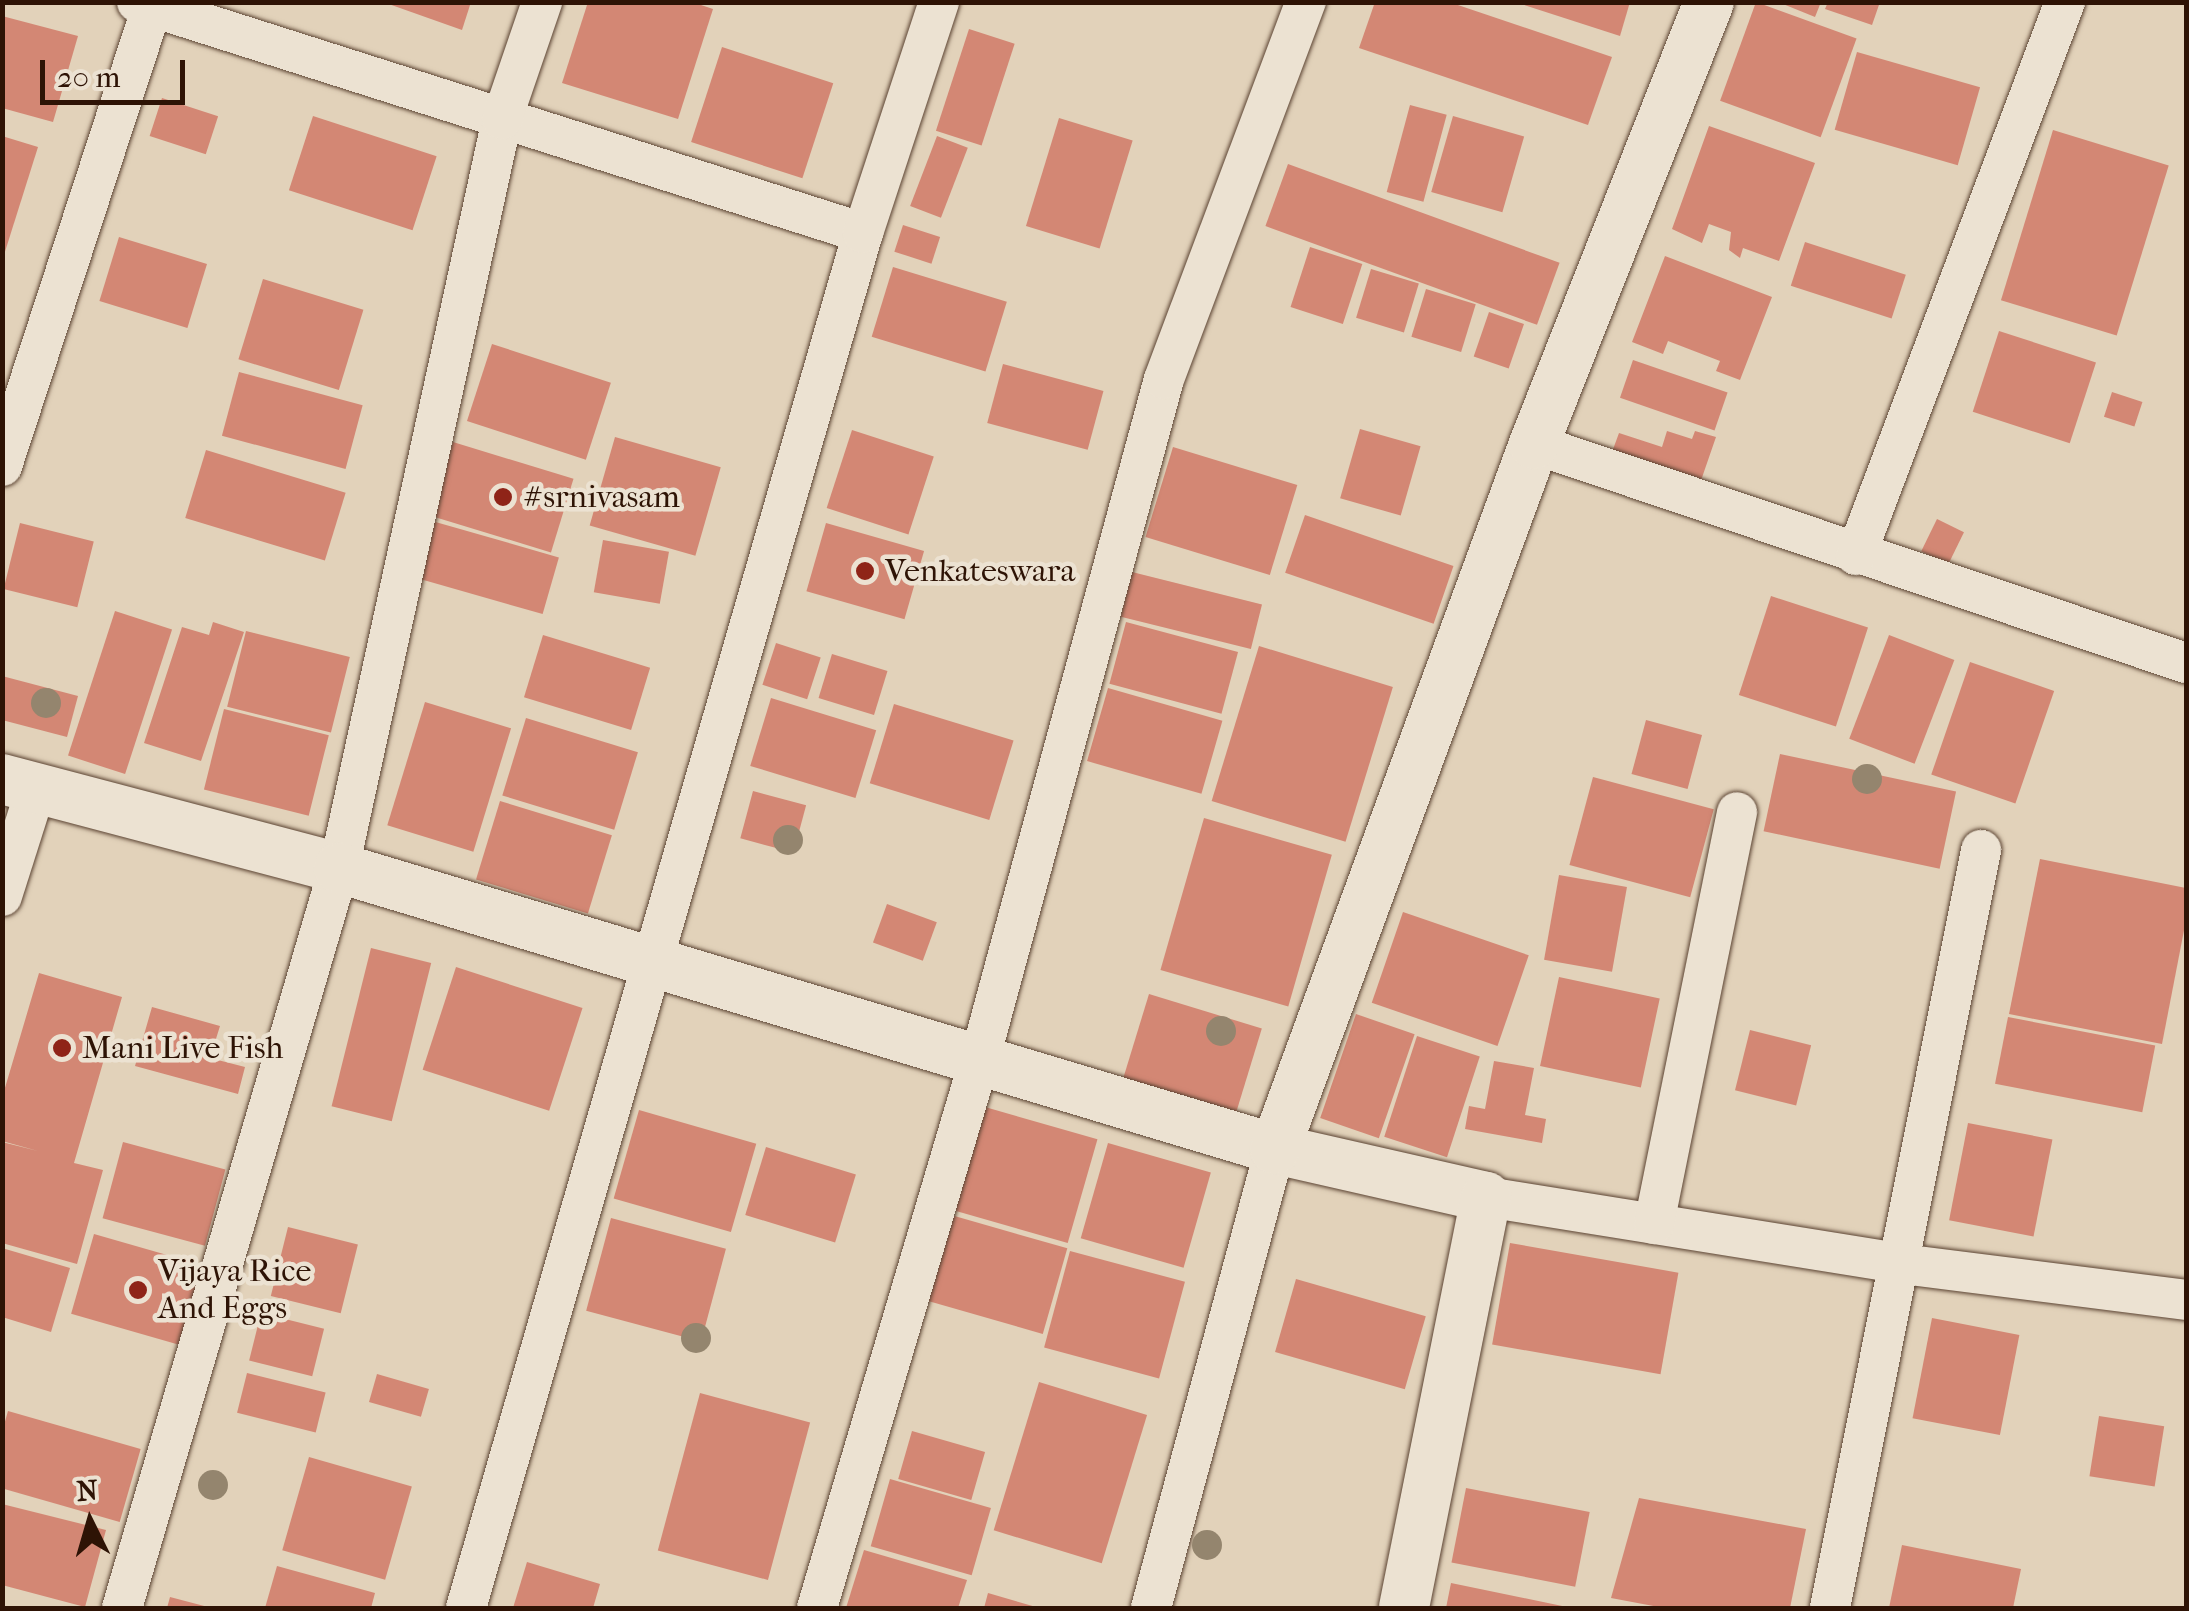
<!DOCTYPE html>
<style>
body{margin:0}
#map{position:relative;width:2189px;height:1611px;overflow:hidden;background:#e2d2ba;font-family:"IM FELL French Canon",serif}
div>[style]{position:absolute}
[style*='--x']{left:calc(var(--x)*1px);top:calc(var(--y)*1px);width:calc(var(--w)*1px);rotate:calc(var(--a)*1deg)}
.building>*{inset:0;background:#d38774;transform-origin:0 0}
.roads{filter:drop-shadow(0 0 2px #5b4332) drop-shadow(0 0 2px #5b4332)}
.minor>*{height:40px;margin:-20px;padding:0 20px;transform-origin:20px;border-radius:20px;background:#ece2d2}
.tertiary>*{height:50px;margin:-25px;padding:0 25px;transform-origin:25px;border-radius:25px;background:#ece2d2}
.trees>*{width:30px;height:30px;margin:-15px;border-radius:50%;background:#94856e}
.dots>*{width:28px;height:28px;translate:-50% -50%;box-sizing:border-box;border:5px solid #ece2d2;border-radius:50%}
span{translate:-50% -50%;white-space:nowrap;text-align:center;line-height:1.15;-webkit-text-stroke:9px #ece2d2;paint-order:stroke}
.poi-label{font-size:32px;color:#2e1305}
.left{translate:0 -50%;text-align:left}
.frame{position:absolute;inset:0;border:5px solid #2e1305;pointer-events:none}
.north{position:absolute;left:40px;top:1471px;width:100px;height:100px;-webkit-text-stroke:8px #ece2d2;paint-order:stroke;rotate:355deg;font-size:28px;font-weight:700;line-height:40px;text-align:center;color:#2e1305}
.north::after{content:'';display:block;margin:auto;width:35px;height:45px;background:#2e1305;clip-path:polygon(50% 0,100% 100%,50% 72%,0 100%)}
.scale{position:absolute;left:40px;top:60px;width:145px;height:45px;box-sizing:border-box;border:5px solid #2e1305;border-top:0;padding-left:12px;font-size:30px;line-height:35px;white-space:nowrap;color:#2e1305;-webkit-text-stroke:8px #ece2d2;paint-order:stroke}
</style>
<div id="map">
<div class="building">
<div style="clip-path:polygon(383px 2px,471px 2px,462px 30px)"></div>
<div style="clip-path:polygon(588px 2px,692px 2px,713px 9px,678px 119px,562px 83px)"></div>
<div style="clip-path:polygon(1375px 2px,1449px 2px,1612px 57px,1588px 125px,1359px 48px)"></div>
<div style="clip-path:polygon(1515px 2px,1630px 2px,1620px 36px)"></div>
<div style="left:1756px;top:2px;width:107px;height:105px;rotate:20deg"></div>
<div style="clip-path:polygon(1778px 2px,1821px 2px,1815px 17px)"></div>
<div style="clip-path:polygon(1828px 2px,1880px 2px,1872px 25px,1825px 9px)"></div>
<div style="clip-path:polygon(2px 16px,78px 36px,53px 122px,2px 108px)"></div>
<div style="left:969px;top:29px;width:48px;height:107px;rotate:18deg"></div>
<div style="left:722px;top:47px;width:117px;height:100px;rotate:18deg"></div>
<div style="left:1857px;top:52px;width:128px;height:81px;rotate:16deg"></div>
<div style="left:162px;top:98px;width:59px;height:40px;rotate:18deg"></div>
<div style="left:1410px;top:105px;width:38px;height:90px;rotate:15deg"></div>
<div style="left:313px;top:116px;width:130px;height:78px;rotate:18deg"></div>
<div style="left:1453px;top:116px;width:74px;height:79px;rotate:16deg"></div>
<div style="left:1059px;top:118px;width:77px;height:113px;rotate:17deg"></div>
<div style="clip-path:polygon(1709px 126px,1815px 163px,1779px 261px,1743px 248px,1740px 258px,1729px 250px,1731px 232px,1709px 224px,1702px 243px,1672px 229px)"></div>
<div style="left:2053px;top:130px;width:121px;height:178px;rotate:17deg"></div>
<div style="clip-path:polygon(2px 136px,38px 147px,3px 258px,2px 257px)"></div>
<div style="left:937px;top:136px;width:33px;height:75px;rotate:21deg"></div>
<div style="left:1288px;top:164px;width:289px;height:66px;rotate:20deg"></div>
<div style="left:903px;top:225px;width:39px;height:28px;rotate:18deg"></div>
<div style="left:119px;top:237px;width:92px;height:67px;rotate:17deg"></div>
<div style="left:1805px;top:242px;width:106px;height:46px;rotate:18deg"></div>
<div style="left:1310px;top:247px;width:55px;height:63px;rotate:18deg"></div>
<div style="clip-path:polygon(1665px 256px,1772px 297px,1740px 380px,1716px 371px,1720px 361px,1668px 341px,1663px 354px,1632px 342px)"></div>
<div style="left:893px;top:267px;width:119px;height:73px;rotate:17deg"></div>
<div style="left:1371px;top:269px;width:50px;height:51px;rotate:17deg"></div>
<div style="left:263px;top:279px;width:105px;height:84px;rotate:17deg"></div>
<div style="left:1426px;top:289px;width:52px;height:50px;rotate:17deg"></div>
<div style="left:1489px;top:312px;width:37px;height:47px;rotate:19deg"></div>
<div style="left:1999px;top:331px;width:102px;height:85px;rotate:18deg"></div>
<div style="left:492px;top:344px;width:125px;height:81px;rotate:18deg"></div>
<div style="left:1633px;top:360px;width:100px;height:40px;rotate:19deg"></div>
<div style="left:1003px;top:364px;width:104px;height:61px;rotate:15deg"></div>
<div style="left:239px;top:372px;width:128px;height:66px;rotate:15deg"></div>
<div style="left:2112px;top:392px;width:32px;height:26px;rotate:18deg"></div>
<div style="left:1360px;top:429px;width:63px;height:72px;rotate:16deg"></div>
<div style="left:852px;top:430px;width:86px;height:82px;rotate:18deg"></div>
<div style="clip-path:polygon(1667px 431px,1692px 439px,1695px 431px,1716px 437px,1697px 492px,1608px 463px,1619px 433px,1662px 447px)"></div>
<div style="left:615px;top:437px;width:110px;height:92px;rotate:16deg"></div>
<div style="left:453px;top:442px;width:126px;height:77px;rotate:17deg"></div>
<div style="left:1173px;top:447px;width:130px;height:94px;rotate:17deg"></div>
<div style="left:206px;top:450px;width:146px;height:71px;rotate:17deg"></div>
<div style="left:1305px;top:515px;width:157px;height:61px;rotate:19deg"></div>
<div style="left:1937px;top:519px;width:30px;height:36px;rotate:26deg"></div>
<div style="left:432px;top:521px;width:132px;height:59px;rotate:16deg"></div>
<div style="left:20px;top:523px;width:76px;height:68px;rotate:14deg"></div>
<div style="left:826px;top:523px;width:102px;height:71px;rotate:16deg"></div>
<div style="left:603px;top:540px;width:67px;height:53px;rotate:10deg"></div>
<div style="left:1132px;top:572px;width:134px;height:46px;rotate:14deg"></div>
<div style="left:1771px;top:596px;width:102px;height:104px;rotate:18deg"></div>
<div style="left:115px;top:611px;width:60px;height:152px;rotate:18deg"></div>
<div style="clip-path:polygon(213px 622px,244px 632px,201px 761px,144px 743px,182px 627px,209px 635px)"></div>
<div style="left:1126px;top:622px;width:116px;height:64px;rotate:15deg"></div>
<div style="left:246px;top:631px;width:107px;height:78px;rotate:14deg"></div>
<div style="left:543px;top:635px;width:112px;height:65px;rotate:17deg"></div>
<div style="left:1889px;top:635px;width:70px;height:111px;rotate:21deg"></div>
<div style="left:776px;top:643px;width:47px;height:44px;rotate:18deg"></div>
<div style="left:1259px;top:646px;width:140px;height:162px;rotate:17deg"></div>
<div style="left:832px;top:654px;width:58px;height:46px;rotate:17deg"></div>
<div style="left:1970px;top:662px;width:89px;height:119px;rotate:19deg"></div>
<div style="clip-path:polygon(2px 676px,78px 696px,67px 737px,2px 720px)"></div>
<div style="left:1108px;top:688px;width:119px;height:76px;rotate:16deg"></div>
<div style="left:771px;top:698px;width:110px;height:71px;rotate:17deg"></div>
<div style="left:425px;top:702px;width:90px;height:129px;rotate:17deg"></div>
<div style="left:894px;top:704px;width:125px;height:83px;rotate:17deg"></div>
<div style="left:224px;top:709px;width:108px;height:83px;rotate:14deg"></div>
<div style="left:526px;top:718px;width:117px;height:81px;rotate:17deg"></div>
<div style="left:1646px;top:720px;width:58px;height:56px;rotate:15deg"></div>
<div style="left:1780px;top:754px;width:180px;height:79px;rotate:12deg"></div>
<div style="left:1593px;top:777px;width:125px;height:91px;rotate:15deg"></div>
<div style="left:753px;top:791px;width:55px;height:49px;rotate:15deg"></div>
<div style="left:500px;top:801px;width:117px;height:82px;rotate:17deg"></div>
<div style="left:1204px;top:818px;width:133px;height:158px;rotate:16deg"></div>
<div style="clip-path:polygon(2040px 859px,2186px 888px,2186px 920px,2162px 1044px,2009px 1014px)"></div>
<div style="left:1559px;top:875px;width:69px;height:86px;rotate:10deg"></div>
<div style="left:887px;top:904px;width:53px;height:41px;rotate:20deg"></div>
<div style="left:1403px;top:912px;width:133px;height:96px;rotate:19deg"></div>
<div style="left:371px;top:948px;width:62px;height:163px;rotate:14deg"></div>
<div style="left:456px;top:967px;width:133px;height:108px;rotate:18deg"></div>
<div style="clip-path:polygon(39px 973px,122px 997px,74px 1163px,103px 1170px,77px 1264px,2px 1243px,2px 1142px,38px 1151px,2px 1141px,2px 1098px)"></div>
<div style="left:1559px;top:977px;width:103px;height:91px;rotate:12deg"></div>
<div style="left:1149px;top:994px;width:118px;height:89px;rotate:17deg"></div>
<div style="clip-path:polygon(152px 1007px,220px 1026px,210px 1058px,245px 1067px,238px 1094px,135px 1066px)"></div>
<div style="left:1356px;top:1014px;width:62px;height:110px;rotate:19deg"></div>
<div style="left:2008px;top:1017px;width:150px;height:68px;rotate:11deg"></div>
<div style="left:1750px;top:1030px;width:63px;height:62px;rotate:14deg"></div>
<div style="left:1417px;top:1036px;width:66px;height:106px;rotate:18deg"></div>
<div style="clip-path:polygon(1494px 1061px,1534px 1068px,1525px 1115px,1546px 1119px,1542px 1143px,1465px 1129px,1469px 1106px,1485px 1109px)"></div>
<div style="left:985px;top:1107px;width:117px;height:108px;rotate:16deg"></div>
<div style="left:639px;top:1110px;width:122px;height:92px;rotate:16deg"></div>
<div style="left:1968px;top:1123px;width:86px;height:99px;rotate:11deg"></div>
<div style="left:123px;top:1142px;width:106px;height:79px;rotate:15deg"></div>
<div style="left:1108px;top:1143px;width:107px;height:99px;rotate:16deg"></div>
<div style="left:766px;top:1147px;width:94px;height:71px;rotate:17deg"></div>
<div style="left:951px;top:1215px;width:121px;height:89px;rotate:16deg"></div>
<div style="left:611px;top:1218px;width:119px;height:96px;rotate:15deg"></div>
<div style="left:288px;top:1227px;width:72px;height:71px;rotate:14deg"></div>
<div style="left:94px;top:1234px;width:114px;height:83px;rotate:16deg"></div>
<div style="left:1510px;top:1243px;width:171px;height:103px;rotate:10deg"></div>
<div style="clip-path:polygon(2px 1248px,70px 1268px,51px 1332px,2px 1317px)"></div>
<div style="left:1070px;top:1251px;width:119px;height:100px;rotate:15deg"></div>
<div style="left:1296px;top:1279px;width:135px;height:76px;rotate:16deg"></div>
<div style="left:261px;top:1313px;width:65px;height:49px;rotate:14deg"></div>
<div style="left:1932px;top:1318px;width:89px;height:102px;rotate:11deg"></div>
<div style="left:247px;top:1373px;width:81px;height:41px;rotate:14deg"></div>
<div style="left:377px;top:1374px;width:54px;height:29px;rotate:16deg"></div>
<div style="left:1039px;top:1382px;width:113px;height:155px;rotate:17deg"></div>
<div style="left:700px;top:1393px;width:114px;height:163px;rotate:15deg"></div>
<div style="left:8px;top:1411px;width:138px;height:76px;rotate:16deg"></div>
<div style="left:2099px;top:1416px;width:66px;height:61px;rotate:9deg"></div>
<div style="left:912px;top:1431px;width:76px;height:50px;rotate:16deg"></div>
<div style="left:309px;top:1457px;width:107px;height:97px;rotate:16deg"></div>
<div style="left:890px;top:1479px;width:105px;height:70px;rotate:16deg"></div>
<div style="left:1466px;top:1488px;width:126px;height:76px;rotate:11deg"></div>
<div style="clip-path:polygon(1639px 1498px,1806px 1529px,1790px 1608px,1664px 1608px,1611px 1598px)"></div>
<div style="clip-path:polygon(2px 1504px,106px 1530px,85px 1607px,2px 1585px)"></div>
<div style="clip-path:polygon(1902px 1545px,2021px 1569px,2013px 1608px,1889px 1608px)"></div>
<div style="clip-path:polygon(864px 1550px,967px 1580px,958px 1608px,846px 1608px)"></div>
<div style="clip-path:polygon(527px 1562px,600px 1584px,593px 1608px,513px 1608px)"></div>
<div style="clip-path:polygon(277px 1566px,375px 1593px,371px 1608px,265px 1608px)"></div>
<div style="clip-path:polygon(1451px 1583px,1567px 1607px,1567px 1608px,1446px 1608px)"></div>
<div style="clip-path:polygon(988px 1593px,1036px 1607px,1036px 1608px,984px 1608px)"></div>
<div style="clip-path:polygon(170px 1597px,208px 1607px,208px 1608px,167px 1608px)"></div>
</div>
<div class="roads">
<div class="minor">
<div style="--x:137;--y:2;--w:762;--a:17.65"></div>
<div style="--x:1534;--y:444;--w:688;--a:18.57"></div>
<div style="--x:2;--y:466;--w:483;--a:-71.9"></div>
<div style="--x:1856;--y:555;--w:591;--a:-69.3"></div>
<div style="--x:2;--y:896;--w:112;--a:-72.4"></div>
<div style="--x:1486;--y:1197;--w:421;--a:9.1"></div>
<div style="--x:1902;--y:1264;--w:286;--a:7.2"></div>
<div style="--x:1654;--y:1224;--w:420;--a:-78.6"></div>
<div style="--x:122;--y:1608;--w:771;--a:-73.66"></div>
<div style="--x:339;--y:868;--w:767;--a:-77.72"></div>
<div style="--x:502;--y:119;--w:124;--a:-71.1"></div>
<div style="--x:466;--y:1608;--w:1431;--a:-73.9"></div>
<div style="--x:863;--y:233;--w:243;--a:-71.8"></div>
<div style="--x:817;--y:1608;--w:574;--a:-73.49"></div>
<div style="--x:980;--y:1058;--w:703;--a:-74.84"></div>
<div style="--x:1164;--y:379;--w:403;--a:-69.4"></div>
<div style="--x:1151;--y:1608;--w:475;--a:-74.9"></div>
<div style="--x:1830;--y:1608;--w:773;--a:-78.73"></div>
</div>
<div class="tertiary">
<div style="--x:2;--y:779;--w:349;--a:14.8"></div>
<div style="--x:339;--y:868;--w:977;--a:16.71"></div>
<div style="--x:1275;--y:1149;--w:216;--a:12.8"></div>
<div style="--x:1486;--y:1197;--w:419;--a:101.3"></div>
<div style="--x:1275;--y:1149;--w:751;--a:-69.83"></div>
<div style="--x:1534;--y:444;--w:475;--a:-68.4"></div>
</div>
</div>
<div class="trees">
<div style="left:46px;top:703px"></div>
<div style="left:1867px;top:779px"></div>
<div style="left:788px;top:840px"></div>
<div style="left:1221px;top:1031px"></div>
<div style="left:696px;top:1338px"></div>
<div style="left:213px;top:1485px"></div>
<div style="left:1207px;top:1545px"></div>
</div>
<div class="dots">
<div style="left:503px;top:497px;background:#8f2418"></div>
<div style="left:865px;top:571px;background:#8f2418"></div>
<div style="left:62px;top:1048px;background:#8f2418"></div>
<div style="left:138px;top:1290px;background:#8f2418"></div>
</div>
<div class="poi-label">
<span class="left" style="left:523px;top:497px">#srnivasam</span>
<span class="left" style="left:885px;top:571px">Venkateswara</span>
<span class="left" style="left:82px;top:1048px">Mani Live Fish</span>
<span class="left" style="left:158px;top:1290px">Vijaya Rice<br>And Eggs</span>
</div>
<div class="frame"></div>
<div class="north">N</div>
<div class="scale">20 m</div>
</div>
